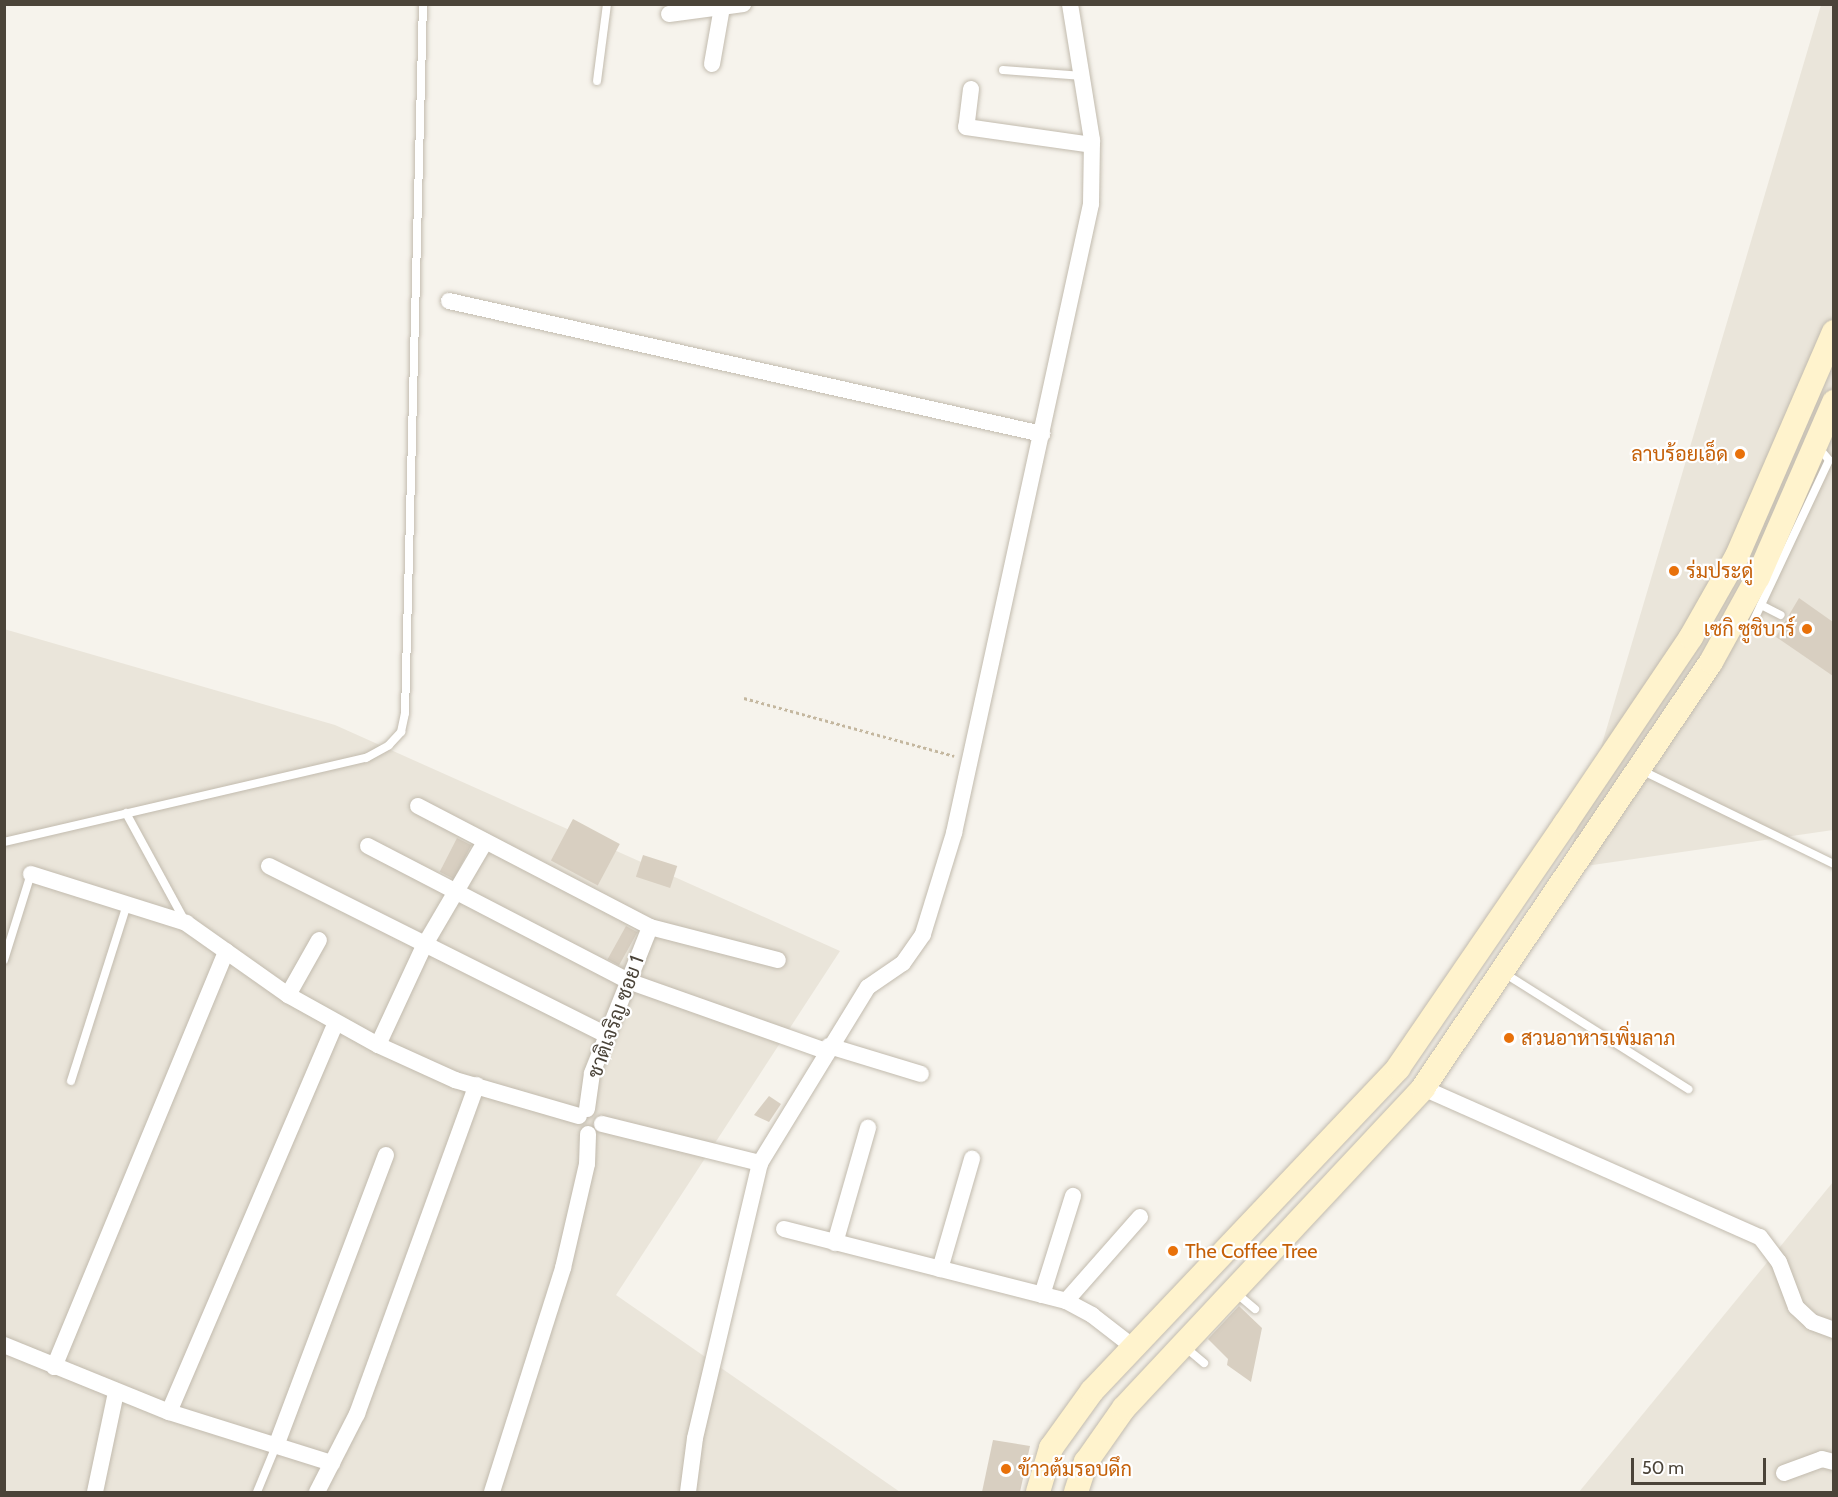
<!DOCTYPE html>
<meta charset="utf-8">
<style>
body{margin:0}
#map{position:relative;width:1838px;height:1497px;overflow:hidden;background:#f6f3ec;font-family:Cabin,Sarabun,sans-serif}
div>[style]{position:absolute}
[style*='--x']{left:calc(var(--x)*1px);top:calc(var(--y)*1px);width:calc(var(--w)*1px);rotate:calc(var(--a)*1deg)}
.residential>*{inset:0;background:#eae5da}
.building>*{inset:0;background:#d8cfc1;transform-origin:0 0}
.path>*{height:3px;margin-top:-1.5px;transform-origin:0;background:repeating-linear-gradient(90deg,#c4b79f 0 3px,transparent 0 6px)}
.roads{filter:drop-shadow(0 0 2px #c2bbae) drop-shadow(0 0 2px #c2bbae)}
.lane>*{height:8px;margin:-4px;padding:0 4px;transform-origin:4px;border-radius:4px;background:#fff}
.street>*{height:16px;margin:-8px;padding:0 8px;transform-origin:8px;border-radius:8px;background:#fff}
.secondary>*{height:24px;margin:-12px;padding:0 12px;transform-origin:12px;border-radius:12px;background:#fff3cd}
.dots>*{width:16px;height:16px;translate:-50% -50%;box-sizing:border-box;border:3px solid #fff;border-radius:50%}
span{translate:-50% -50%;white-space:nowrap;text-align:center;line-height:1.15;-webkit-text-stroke:4.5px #fff;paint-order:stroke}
.food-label{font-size:20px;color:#c56008}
.right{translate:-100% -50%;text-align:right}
.left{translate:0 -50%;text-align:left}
.street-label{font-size:20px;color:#4b4439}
.frame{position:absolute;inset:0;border:6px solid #4b4439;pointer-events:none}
.scale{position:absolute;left:1631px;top:1458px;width:135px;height:27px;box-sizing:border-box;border:3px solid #4b4439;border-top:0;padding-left:8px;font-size:18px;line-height:21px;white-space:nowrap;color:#4b4439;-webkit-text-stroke:4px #fff;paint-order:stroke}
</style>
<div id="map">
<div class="residential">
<div style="clip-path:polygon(1821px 5px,1833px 5px,1833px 830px,1565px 869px)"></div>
<div style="clip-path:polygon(4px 629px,335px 725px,840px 951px,616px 1295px,900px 1492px,5px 1492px)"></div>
<div style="clip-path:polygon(1833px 1182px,1833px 1492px,1579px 1492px)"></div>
</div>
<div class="building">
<div style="clip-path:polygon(1799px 598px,1833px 622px,1833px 676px,1776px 637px)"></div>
<div style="left:573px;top:819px;width:53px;height:47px;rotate:28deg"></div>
<div style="left:457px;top:838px;width:16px;height:38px;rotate:27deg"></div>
<div style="left:643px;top:855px;width:36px;height:23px;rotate:18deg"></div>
<div style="left:626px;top:926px;width:13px;height:38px;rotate:29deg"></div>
<div style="clip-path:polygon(769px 1096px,781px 1104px,769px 1122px,754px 1115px)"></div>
<div style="clip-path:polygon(1239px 1306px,1262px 1328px,1251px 1382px,1227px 1365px,1228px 1359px,1208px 1339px)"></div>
<div style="clip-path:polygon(993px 1440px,1030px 1446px,1020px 1492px,982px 1492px)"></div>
</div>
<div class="path">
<div style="--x:744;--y:698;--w:218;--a:15.4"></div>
</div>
<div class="roads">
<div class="lane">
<div style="--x:1003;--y:70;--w:80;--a:4.3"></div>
<div style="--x:597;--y:81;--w:78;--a:-82.6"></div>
<div style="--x:1761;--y:605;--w:22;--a:27"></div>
<div style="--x:1737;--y:619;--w:16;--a:27"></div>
<div style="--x:1751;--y:626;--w:183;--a:-64.8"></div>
<div style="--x:1829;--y:460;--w:17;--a:-130"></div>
<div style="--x:1641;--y:770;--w:215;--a:26"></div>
<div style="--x:126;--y:813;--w:123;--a:61.4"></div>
<div style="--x:4;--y:842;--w:372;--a:-13.1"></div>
<div style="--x:366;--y:758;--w:26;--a:-29"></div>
<div style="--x:389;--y:745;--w:18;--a:-47"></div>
<div style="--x:401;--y:732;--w:19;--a:-78"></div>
<div style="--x:405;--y:713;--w:709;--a:-88.55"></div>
<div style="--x:4;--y:960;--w:90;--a:-72.6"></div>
<div style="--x:1504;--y:973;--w:218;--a:32.2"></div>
<div style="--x:71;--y:1081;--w:186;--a:-72.4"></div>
<div style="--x:1236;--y:1293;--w:25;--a:40"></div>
<div style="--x:1185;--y:1347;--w:25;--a:40"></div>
<div style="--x:257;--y:1492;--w:50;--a:-67.6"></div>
</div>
<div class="street">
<div style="--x:669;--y:14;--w:75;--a:-7.7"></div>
<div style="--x:712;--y:64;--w:58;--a:-80"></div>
<div style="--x:971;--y:89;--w:38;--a:97"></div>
<div style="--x:966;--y:127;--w:127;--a:8.1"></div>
<div style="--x:449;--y:301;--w:608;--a:12.64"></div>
<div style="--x:418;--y:806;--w:262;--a:27.5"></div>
<div style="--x:650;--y:927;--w:132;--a:14.5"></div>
<div style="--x:368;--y:846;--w:293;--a:27.4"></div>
<div style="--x:628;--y:981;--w:210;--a:19.5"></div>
<div style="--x:269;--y:866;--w:378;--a:26.6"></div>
<div style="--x:31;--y:874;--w:163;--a:17.5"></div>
<div style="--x:186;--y:923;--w:125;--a:35.2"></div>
<div style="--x:288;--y:995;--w:103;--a:29.1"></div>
<div style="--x:378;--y:1045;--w:85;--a:24.4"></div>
<div style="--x:455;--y:1080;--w:129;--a:16.2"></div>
<div style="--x:288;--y:995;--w:63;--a:-60.6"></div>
<div style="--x:378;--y:1045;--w:109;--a:-65.1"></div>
<div style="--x:424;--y:946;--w:121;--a:-59.6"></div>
<div style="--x:829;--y:1046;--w:96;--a:16.9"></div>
<div style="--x:1423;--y:1088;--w:368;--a:23.9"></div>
<div style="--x:1760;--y:1237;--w:31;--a:53"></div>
<div style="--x:1779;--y:1262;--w:48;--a:69.3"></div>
<div style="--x:1796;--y:1307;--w:22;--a:43"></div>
<div style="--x:1812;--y:1322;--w:23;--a:20"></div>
<div style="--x:587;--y:1109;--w:36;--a:-82"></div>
<div style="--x:592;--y:1073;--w:157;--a:-68.3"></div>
<div style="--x:602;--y:1124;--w:163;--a:13.9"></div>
<div style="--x:784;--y:1229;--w:291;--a:14.3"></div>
<div style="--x:1066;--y:1301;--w:30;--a:28"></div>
<div style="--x:1092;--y:1315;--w:51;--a:37.8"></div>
<div style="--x:835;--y:1243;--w:120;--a:-74"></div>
<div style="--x:940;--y:1269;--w:115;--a:-73.8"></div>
<div style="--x:1042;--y:1295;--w:104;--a:-72.6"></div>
<div style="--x:1066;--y:1301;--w:112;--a:-48.6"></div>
<div style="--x:4;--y:1345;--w:178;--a:22.1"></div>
<div style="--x:169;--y:1412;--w:171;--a:17.4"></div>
<div style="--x:54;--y:1367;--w:450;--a:-67.5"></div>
<div style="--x:169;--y:1412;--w:423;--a:-66.8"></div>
<div style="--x:276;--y:1446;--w:311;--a:-69.3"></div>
<div style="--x:1784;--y:1473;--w:40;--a:-20.2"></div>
<div style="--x:1822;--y:1459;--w:12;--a:14"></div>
<div style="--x:95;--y:1492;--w:102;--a:-78.1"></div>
<div style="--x:317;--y:1492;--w:88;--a:-62.9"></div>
<div style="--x:357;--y:1414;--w:350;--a:-70"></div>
<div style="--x:492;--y:1492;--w:235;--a:-72.4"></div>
<div style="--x:563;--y:1268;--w:107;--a:-77"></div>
<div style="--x:587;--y:1164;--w:30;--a:-88"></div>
<div style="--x:688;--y:1492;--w:54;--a:-82.6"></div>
<div style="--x:695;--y:1438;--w:283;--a:-76.7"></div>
<div style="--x:760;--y:1163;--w:206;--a:-58.5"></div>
<div style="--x:868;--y:987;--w:42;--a:-34.4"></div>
<div style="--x:903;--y:963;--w:35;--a:-55"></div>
<div style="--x:923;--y:934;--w:106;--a:-72.9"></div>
<div style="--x:954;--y:833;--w:644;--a:-77.71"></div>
<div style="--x:1091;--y:204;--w:64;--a:-89.1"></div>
<div style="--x:1092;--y:140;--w:138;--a:-99.2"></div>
</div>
<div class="secondary">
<div style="--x:1038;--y:1492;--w:46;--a:-73.5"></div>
<div style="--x:1051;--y:1448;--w:70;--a:-54.3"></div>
<div style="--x:1092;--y:1391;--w:445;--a:-46.5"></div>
<div style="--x:1398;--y:1068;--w:296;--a:-55.6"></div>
<div style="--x:1565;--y:824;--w:225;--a:-56"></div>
<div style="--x:1691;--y:637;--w:93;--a:-60.4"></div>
<div style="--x:1737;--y:556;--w:244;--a:-66.6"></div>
<div style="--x:1076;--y:1492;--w:32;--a:-72"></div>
<div style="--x:1086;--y:1462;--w:66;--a:-54.9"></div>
<div style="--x:1124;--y:1408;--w:438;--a:-46.9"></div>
<div style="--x:1423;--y:1088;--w:514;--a:-55.94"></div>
<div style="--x:1711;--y:662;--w:97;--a:-61.1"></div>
<div style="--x:1758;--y:577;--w:191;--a:-66.5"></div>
</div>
</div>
<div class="dots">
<div style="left:1740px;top:454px;background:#e8710a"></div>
<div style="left:1674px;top:571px;background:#e8710a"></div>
<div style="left:1807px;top:629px;background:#e8710a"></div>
<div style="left:1509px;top:1038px;background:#e8710a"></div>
<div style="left:1173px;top:1251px;background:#e8710a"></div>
<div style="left:1006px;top:1469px;background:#e8710a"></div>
</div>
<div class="food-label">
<span class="right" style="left:1728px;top:454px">ลาบร้อยเอ็ด</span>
<span class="left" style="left:1686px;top:571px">ร่มประดู่</span>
<span class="right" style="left:1795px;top:629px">เซกิ ซูชิบาร์</span>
<span class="left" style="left:1521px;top:1038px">สวนอาหารเพิ่มลาภ</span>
<span class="left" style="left:1185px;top:1251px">The Coffee Tree</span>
<span class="left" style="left:1018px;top:1469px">ข้าวต้มรอบดึก</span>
</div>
<div class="street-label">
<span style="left:616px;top:1017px;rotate:-70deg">ชาติเจริญ ซอย 1</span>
</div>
<div class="frame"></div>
<div class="scale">50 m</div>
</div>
